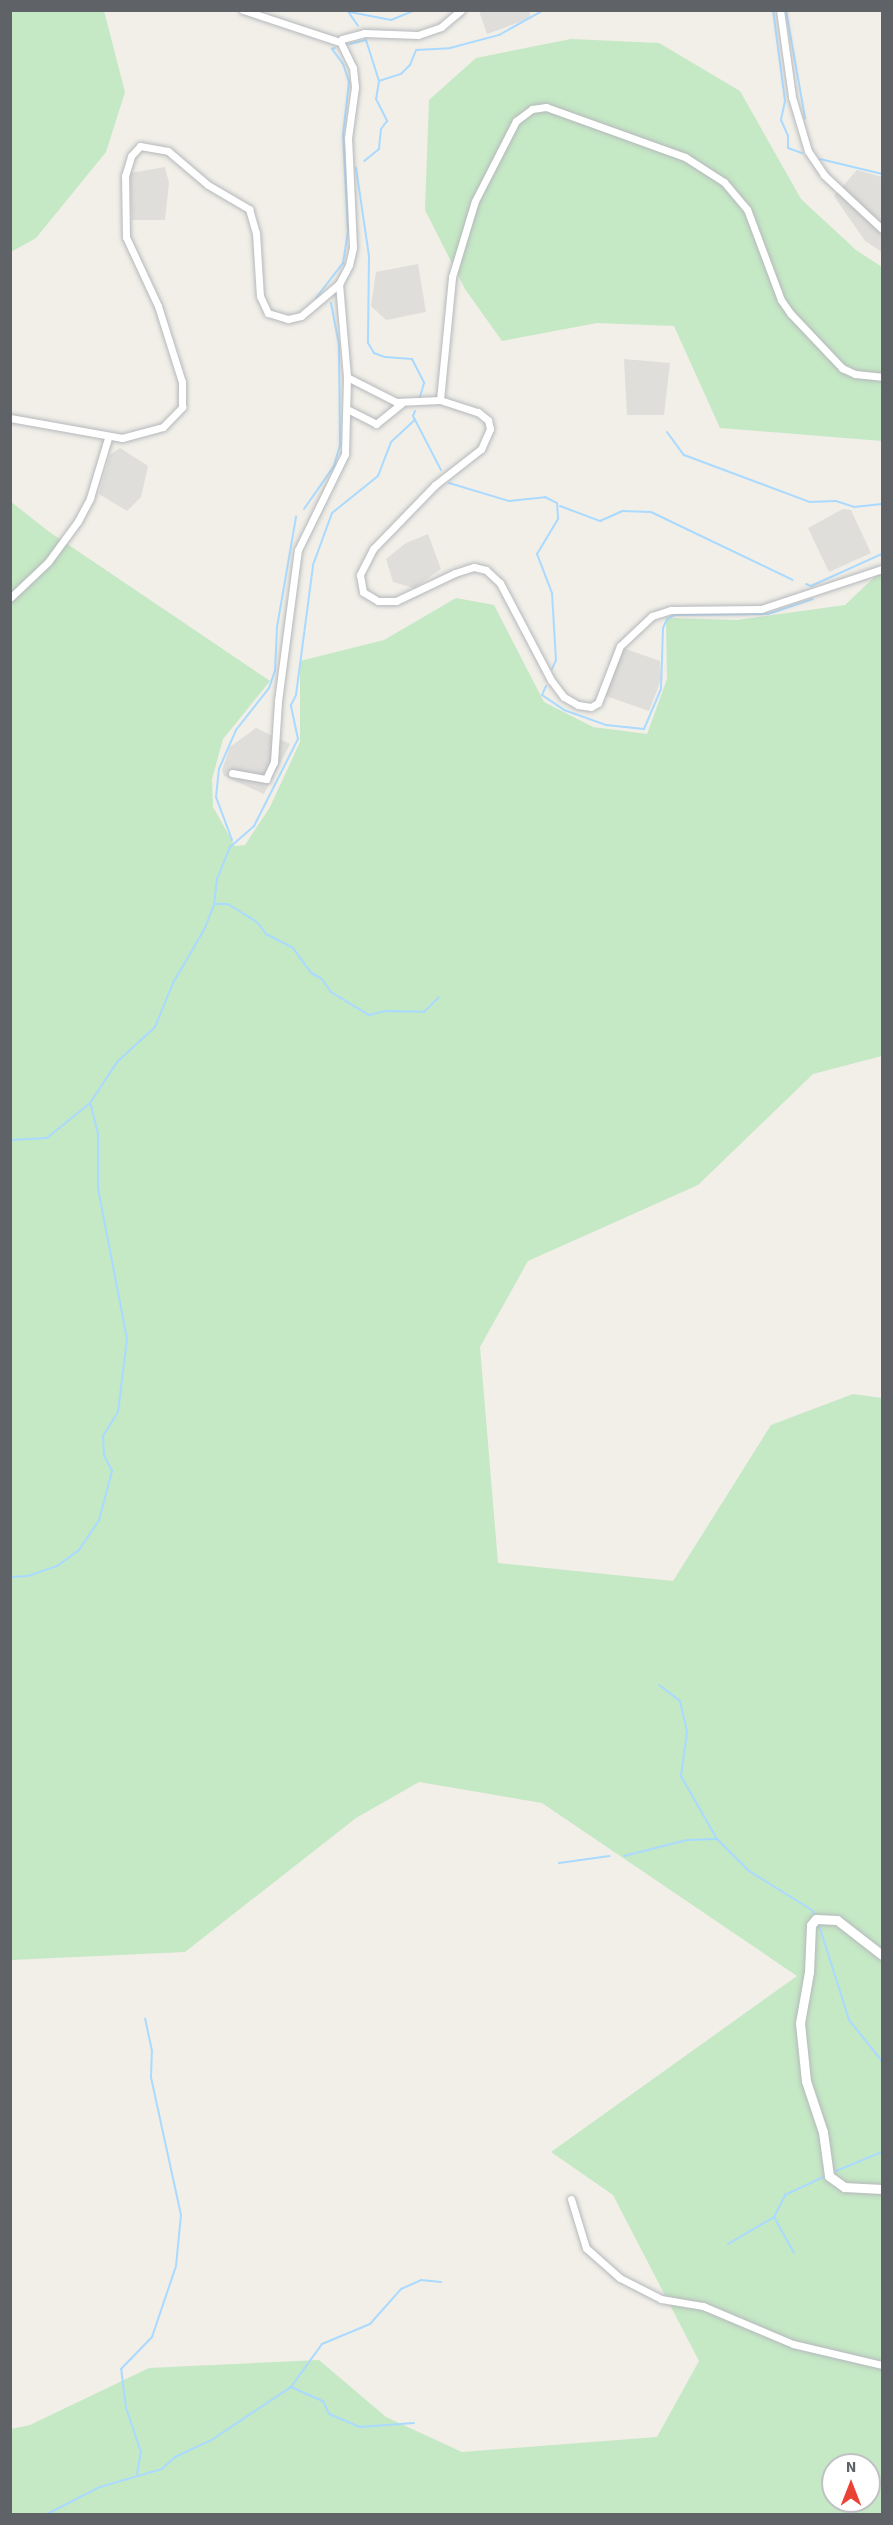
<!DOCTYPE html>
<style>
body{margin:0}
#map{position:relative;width:893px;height:2525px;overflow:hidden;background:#f1efe8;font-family:"Source Sans 3",sans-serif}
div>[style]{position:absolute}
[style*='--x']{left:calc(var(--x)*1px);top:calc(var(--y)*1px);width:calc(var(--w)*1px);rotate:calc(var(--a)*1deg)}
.industrial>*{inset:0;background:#e0deda}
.green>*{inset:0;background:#c5e8c5}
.stream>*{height:2px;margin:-1px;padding:0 1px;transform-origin:1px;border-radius:1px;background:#aadaff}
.roads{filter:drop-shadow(0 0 2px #b5b8bc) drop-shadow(0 0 2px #b5b8bc)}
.minor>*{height:7px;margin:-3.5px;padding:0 3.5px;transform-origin:3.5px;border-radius:3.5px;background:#fff}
.tertiary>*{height:9px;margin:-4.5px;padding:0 4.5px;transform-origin:4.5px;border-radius:4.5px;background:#fff}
span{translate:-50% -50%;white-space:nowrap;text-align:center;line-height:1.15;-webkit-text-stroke:5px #fff;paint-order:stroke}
.frame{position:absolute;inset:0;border:12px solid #5f6368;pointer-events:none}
.north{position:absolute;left:821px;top:2453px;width:60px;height:60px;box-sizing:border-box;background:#fff;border:2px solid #bfc1c3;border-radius:50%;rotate:0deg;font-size:16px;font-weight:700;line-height:24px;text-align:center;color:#5f6368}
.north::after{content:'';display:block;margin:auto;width:21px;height:27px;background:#ea4335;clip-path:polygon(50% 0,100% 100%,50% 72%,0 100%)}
</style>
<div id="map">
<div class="industrial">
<div style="clip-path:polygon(479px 11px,529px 11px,531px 18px,487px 34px)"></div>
<div style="clip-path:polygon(165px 167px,169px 183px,165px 220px,132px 220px,130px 173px)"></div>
<div style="clip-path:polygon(857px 170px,882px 177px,882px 252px,865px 241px,834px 196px)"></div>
<div style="clip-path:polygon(418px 264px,426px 312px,386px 320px,371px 306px,376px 272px)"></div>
<div style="clip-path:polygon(624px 359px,670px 363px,664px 415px,627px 415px)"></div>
<div style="clip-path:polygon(120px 448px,148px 466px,141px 497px,127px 511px,99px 494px,110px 455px)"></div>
<div style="clip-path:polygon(843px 509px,851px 510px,871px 553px,829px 572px,808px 528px)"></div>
<div style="clip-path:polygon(428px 534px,441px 569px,414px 588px,393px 582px,386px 559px,406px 543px)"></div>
<div style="clip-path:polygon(623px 648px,660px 661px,661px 680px,649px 711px,606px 696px)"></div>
<div style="clip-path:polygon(256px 728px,290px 744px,264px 794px,224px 776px,222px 770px,230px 747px)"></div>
</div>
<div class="green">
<div style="clip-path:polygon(11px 10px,104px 11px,125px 92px,106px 152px,36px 238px,11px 252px)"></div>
<div style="clip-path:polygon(571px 39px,659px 43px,740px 91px,801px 199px,856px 250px,882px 267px,882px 441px,720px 428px,674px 326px,597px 323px,502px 341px,465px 289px,425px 210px,429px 100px,476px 58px)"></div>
<div style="clip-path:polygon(evenodd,10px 501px,48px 531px,270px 681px,223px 739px,212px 779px,213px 807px,235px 846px,245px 845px,270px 807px,300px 742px,300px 661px,384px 640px,456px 598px,494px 605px,544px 702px,593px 727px,647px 734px,667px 679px,666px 618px,737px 620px,845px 605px,882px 570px,882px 1056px,813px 1074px,698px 1185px,528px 1261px,480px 1347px,498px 1563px,673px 1581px,771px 1425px,853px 1394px,882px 1398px,882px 2514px,11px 2514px,11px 2429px,30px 2425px,149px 2368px,319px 2360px,386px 2417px,462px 2452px,657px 2437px,699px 2361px,613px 2195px,551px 2152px,797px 1976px,542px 1803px,419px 1782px,356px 1818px,185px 1952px,11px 1960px,10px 501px,833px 2465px,869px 2465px,869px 2501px,833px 2501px,833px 2465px)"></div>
</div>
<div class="stream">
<div style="--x:347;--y:10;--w:19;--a:55"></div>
<div style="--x:773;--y:10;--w:92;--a:82.5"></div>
<div style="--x:785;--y:101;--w:19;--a:102"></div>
<div style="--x:781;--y:120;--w:17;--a:66"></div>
<div style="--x:788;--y:136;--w:12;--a:90"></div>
<div style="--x:788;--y:148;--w:15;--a:20"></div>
<div style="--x:786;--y:10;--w:110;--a:80"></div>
<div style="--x:350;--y:12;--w:42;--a:11"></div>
<div style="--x:391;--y:20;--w:27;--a:-22"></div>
<div style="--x:350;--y:44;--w:16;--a:-14"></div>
<div style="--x:366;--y:40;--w:43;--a:72.4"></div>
<div style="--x:379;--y:81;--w:18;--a:99"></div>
<div style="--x:376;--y:99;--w:25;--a:63"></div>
<div style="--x:387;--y:121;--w:10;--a:127"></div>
<div style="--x:381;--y:129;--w:20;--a:96"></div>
<div style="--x:379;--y:149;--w:19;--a:141"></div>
<div style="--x:379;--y:81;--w:23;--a:-18"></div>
<div style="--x:401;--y:74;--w:13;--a:-45"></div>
<div style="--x:410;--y:65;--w:16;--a:-68"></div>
<div style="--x:416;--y:50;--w:34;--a:-3"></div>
<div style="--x:450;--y:48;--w:51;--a:-14.9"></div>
<div style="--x:499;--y:35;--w:51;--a:-29.1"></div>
<div style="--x:820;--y:159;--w:64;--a:13.6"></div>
<div style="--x:356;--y:168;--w:89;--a:81.6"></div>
<div style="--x:369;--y:256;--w:87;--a:90.7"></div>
<div style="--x:368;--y:343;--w:12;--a:59"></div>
<div style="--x:374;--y:353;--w:12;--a:20"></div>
<div style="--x:385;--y:357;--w:27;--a:4"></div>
<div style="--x:412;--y:359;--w:27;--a:63"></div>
<div style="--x:424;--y:383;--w:15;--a:106"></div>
<div style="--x:316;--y:298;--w:44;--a:-52.4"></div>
<div style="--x:343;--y:263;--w:33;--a:-81"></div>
<div style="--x:348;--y:230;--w:96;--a:-93"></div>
<div style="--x:343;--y:134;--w:52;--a:-83.4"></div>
<div style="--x:349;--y:82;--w:19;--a:-108"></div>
<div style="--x:343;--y:64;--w:19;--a:-126"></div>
<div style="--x:332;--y:49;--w:3;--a:-18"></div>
<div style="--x:415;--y:411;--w:5;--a:112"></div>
<div style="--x:413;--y:416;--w:61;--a:62.6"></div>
<div style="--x:667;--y:432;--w:29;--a:54"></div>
<div style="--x:684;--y:455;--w:134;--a:20.5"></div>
<div style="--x:810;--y:502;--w:26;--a:-2"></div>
<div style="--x:836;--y:501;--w:19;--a:18"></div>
<div style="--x:854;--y:507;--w:28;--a:-6"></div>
<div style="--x:449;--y:483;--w:63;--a:16.7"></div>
<div style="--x:509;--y:501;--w:36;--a:-6"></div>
<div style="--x:545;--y:497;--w:13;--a:27"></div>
<div style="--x:557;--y:503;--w:16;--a:86"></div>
<div style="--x:558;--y:519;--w:41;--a:121"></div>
<div style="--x:537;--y:554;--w:42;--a:69"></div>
<div style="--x:552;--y:593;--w:67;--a:86.6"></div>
<div style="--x:556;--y:660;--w:10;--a:114"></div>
<div style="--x:560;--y:506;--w:43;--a:20.6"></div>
<div style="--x:600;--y:521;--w:24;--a:-24"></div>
<div style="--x:622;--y:511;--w:29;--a:2"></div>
<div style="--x:651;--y:512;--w:157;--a:25.6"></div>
<div style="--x:304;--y:509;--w:52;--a:-55.1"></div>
<div style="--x:334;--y:466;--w:22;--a:-74"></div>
<div style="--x:340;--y:445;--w:100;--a:-90.6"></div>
<div style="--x:339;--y:345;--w:43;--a:-100.8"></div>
<div style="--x:806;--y:584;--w:5;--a:22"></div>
<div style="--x:811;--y:586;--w:78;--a:-24.3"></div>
<div style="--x:546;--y:686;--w:10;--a:114"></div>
<div style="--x:542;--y:695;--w:27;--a:34"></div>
<div style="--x:564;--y:710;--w:45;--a:19.7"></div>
<div style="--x:606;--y:725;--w:38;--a:6"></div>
<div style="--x:644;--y:729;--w:43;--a:-67"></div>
<div style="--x:661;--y:689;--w:61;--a:-88.1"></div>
<div style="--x:663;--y:628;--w:10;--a:-66"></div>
<div style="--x:667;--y:619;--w:9;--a:-27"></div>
<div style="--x:675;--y:615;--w:93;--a:-0.6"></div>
<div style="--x:768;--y:614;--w:47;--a:-18.4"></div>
<div style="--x:232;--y:840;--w:46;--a:-110.4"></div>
<div style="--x:216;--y:797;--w:28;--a:-84"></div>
<div style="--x:219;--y:769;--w:43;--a:-66.4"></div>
<div style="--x:236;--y:730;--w:53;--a:-51.8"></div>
<div style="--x:269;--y:688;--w:18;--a:-71"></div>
<div style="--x:275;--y:671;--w:44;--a:-87.4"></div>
<div style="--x:277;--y:627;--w:112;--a:-80.2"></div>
<div style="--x:214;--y:904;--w:14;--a:0"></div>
<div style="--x:228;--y:904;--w:34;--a:32"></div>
<div style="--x:257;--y:922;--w:15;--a:53"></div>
<div style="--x:266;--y:934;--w:30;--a:27"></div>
<div style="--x:293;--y:948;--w:31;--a:54"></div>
<div style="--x:311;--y:973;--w:11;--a:27"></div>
<div style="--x:321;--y:978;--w:17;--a:54"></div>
<div style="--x:331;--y:992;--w:44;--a:31.2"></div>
<div style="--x:369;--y:1015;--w:16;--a:-14"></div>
<div style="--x:385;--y:1011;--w:39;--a:1"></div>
<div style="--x:424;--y:1012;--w:21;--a:-45"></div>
<div style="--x:10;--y:1140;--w:37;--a:-3"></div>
<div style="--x:47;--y:1138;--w:55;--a:-39.1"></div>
<div style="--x:10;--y:1577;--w:18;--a:-3"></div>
<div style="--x:28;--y:1576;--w:31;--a:-19"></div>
<div style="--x:57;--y:1566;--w:27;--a:-36"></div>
<div style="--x:79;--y:1550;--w:36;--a:-56"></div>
<div style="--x:99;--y:1520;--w:51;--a:-75.1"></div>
<div style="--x:112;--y:1471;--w:18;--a:-117"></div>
<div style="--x:104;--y:1455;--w:19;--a:-93"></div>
<div style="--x:103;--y:1436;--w:28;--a:-58"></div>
<div style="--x:118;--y:1412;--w:74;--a:-83"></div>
<div style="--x:127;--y:1339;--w:153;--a:-100.9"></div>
<div style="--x:98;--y:1189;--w:55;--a:-90"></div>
<div style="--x:98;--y:1134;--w:32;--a:-104"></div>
<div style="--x:90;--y:1103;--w:49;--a:-56.6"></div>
<div style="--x:117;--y:1062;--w:52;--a:-42.6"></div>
<div style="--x:155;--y:1027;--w:48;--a:-67.8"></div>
<div style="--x:173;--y:983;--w:64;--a:-59.8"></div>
<div style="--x:205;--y:928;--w:26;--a:-69"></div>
<div style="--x:214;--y:904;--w:25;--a:-83"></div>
<div style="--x:217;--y:879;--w:35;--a:-68"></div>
<div style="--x:230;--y:847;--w:32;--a:-41"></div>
<div style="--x:254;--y:826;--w:97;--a:-63.2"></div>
<div style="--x:298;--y:739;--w:35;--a:-102"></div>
<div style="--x:291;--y:705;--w:11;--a:-63"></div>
<div style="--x:296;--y:695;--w:131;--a:-82.5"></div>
<div style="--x:313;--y:565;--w:55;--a:-69.9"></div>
<div style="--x:332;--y:513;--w:59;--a:-38.8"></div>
<div style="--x:378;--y:476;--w:36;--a:-69"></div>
<div style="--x:391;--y:442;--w:33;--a:-43"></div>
<div style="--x:659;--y:1685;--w:26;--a:37"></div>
<div style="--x:680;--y:1701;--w:32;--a:77"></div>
<div style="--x:687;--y:1732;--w:44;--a:97.8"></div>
<div style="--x:681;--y:1776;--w:73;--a:60.3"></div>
<div style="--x:717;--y:1839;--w:45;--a:45"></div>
<div style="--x:749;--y:1871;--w:74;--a:31.8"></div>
<div style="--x:812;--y:1910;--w:8;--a:60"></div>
<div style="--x:624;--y:1856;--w:65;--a:-14.3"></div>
<div style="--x:687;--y:1840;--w:30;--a:-2"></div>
<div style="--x:559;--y:1863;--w:51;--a:-7.8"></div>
<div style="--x:818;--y:1922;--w:103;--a:72.4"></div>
<div style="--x:849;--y:2020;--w:53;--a:51.2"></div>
<div style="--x:836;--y:2171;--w:50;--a:-22.4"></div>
<div style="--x:774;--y:2217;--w:41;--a:60.9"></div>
<div style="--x:728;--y:2244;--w:53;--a:-30.4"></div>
<div style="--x:774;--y:2217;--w:25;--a:-63"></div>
<div style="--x:785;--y:2195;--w:42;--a:-25.3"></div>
<div style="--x:291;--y:2387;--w:35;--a:24"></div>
<div style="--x:323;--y:2401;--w:14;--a:65"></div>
<div style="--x:329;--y:2414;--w:34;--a:23"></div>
<div style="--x:360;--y:2427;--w:54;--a:-4.2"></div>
<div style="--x:137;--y:2474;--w:22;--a:-80"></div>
<div style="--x:141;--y:2452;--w:46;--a:-108.8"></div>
<div style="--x:126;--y:2408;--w:39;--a:-97"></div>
<div style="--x:121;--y:2369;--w:45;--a:-45.9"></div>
<div style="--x:152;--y:2337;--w:75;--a:-71.3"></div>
<div style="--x:176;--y:2266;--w:51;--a:-84.4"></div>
<div style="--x:181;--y:2215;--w:141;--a:-102.3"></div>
<div style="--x:151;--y:2077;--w:26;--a:-88"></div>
<div style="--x:152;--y:2051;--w:33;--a:-102"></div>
<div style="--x:47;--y:2514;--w:59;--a:-27"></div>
<div style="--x:100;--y:2487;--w:65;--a:-16.2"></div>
<div style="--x:162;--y:2469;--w:18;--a:-43"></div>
<div style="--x:175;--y:2457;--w:38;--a:-25"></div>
<div style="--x:210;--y:2441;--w:97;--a:-33.7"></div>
<div style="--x:291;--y:2387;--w:53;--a:-54.2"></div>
<div style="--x:322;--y:2344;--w:52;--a:-22.6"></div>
<div style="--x:370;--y:2324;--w:47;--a:-48.5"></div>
<div style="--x:401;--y:2289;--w:22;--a:-24"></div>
<div style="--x:421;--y:2280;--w:20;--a:6"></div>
</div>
<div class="roads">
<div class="minor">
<div style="--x:243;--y:10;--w:99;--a:18.3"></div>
<div style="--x:780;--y:10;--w:88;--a:82.1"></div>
<div style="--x:792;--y:97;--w:56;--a:73.5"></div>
<div style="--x:808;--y:151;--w:29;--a:56"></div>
<div style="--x:824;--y:175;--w:79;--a:43"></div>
<div style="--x:342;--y:39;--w:23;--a:-15"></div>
<div style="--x:364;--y:33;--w:54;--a:2.1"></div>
<div style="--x:418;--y:35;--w:24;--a:-19"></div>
<div style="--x:441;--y:27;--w:26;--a:-40"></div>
<div style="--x:347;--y:377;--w:55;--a:27"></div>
<div style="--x:396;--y:402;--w:44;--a:-2.6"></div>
<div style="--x:440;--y:400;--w:40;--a:18"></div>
<div style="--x:478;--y:412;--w:13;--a:39"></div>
<div style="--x:488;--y:420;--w:9;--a:77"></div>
<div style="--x:490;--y:429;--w:22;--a:114"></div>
<div style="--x:481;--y:449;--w:58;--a:142"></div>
<div style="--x:435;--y:485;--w:89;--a:134.1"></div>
<div style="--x:373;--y:549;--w:29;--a:117"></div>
<div style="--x:360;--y:575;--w:17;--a:80"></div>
<div style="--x:363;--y:592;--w:17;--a:31"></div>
<div style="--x:378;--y:601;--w:18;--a:0"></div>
<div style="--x:396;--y:601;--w:65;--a:-25.4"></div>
<div style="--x:455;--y:573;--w:20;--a:-18"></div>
<div style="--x:474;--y:567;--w:12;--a:14"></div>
<div style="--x:486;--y:570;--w:19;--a:43"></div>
<div style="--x:500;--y:583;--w:110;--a:62.3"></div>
<div style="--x:551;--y:680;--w:21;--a:53"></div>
<div style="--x:564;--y:697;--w:16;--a:30"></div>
<div style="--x:578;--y:705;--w:13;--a:9"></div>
<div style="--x:591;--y:707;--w:8;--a:-30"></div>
<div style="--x:598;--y:703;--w:61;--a:-68.9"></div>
<div style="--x:620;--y:646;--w:44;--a:-43.2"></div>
<div style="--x:652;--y:616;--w:20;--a:-18"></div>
<div style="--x:671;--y:610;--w:90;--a:-0.6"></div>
<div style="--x:761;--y:609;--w:127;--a:-18.3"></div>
<div style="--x:440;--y:400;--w:124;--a:-84.4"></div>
<div style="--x:452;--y:277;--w:79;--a:-73.2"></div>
<div style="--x:475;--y:201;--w:90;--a:-62.9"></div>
<div style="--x:516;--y:121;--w:20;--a:-37"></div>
<div style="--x:532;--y:109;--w:14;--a:-8"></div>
<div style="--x:546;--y:107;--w:148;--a:19.8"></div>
<div style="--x:685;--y:157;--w:46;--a:32.7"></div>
<div style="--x:724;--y:182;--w:35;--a:50"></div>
<div style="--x:747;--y:209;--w:97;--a:69.5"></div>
<div style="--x:781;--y:300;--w:16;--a:55"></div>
<div style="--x:790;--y:313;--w:76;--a:46.6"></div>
<div style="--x:842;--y:368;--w:14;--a:25"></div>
<div style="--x:855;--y:374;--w:27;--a:6"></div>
<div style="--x:347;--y:409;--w:33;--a:27"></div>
<div style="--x:376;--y:424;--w:33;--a:-39"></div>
<div style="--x:10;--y:418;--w:114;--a:10.1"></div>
<div style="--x:122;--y:438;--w:42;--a:-15"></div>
<div style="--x:163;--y:427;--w:28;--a:-46"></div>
<div style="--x:182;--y:407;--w:25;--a:-90"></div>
<div style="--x:182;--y:382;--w:80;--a:-107.5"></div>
<div style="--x:158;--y:306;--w:76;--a:-114.9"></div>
<div style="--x:126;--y:237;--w:61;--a:-90.9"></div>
<div style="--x:125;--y:176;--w:21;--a:-73"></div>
<div style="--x:131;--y:156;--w:13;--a:-48"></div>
<div style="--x:140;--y:146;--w:28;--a:10"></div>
<div style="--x:168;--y:151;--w:52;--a:40.4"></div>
<div style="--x:208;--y:185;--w:48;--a:30.3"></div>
<div style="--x:249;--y:209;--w:25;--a:74"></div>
<div style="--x:256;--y:233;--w:63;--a:86.4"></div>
<div style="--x:260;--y:296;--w:19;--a:65"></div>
<div style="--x:268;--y:313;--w:21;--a:17"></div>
<div style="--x:288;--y:319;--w:13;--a:-13"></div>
<div style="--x:301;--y:316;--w:50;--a:-40.1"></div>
<div style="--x:339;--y:284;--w:21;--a:-62"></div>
<div style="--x:349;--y:265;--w:18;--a:-77"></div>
<div style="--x:353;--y:247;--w:109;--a:-92.6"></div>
<div style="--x:348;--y:138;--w:51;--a:-82.2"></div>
<div style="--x:355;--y:87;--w:19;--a:-96"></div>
<div style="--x:353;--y:68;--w:28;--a:-116"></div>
<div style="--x:10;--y:598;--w:52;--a:-43.5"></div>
<div style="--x:48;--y:562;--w:51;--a:-53.8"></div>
<div style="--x:78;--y:521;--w:26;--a:-62"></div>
<div style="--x:90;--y:498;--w:63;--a:-73.3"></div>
<div style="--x:232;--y:773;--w:35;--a:10"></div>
<div style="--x:266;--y:779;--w:19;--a:-65"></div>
<div style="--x:274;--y:762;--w:61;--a:-86.2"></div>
<div style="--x:278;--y:701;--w:152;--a:-82.5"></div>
<div style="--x:298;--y:550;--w:107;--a:-63.9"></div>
<div style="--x:345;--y:454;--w:77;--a:-88.5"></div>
<div style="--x:347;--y:377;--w:93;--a:-94.9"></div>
<div style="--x:571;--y:2199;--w:51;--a:73"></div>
<div style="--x:586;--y:2248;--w:45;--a:41.4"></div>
<div style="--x:620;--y:2278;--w:46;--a:27.1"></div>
<div style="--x:661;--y:2299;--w:43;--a:9.5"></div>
<div style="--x:703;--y:2306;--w:98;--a:22.9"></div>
<div style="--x:793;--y:2344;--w:91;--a:13.3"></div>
</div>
<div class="tertiary">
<div style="--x:882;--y:1955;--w:57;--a:-142.1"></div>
<div style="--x:837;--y:1920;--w:21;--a:-177"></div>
<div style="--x:816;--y:1919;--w:8;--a:130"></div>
<div style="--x:811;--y:1925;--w:47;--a:92.4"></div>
<div style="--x:809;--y:1972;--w:52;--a:100"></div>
<div style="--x:800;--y:2023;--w:58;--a:84.1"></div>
<div style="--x:806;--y:2081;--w:54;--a:71.6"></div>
<div style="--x:823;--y:2132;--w:44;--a:82.2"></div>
<div style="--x:829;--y:2176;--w:19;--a:36"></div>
<div style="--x:844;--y:2187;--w:38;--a:3"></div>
</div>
</div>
<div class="frame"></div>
<div class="north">N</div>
</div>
